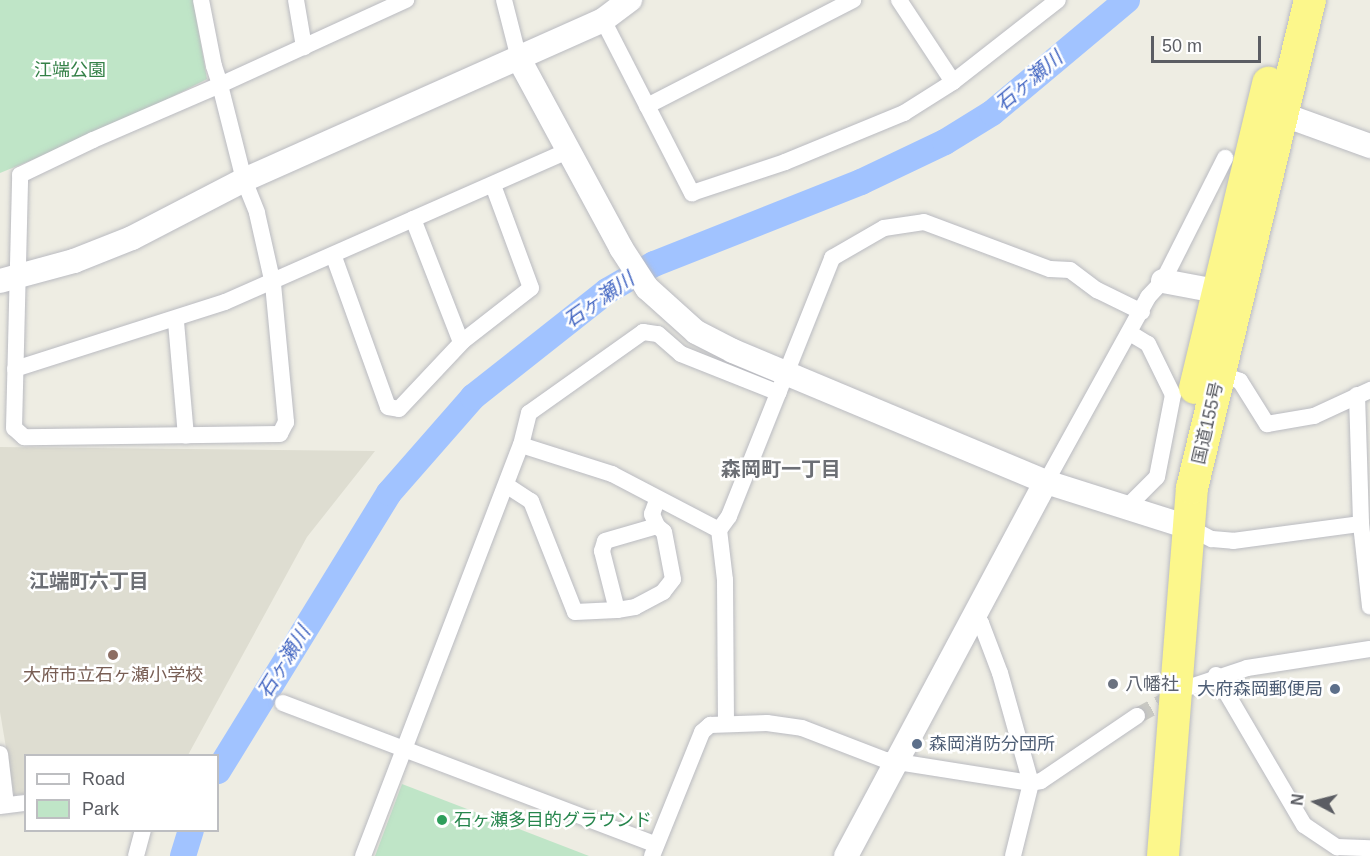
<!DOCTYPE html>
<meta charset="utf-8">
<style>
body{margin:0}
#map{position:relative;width:1370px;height:856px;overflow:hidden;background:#eeede3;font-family:Helvetica,"Noto Sans JP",sans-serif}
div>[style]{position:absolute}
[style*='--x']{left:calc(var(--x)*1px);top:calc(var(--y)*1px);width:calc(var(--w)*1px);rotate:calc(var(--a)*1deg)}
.education>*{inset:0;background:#deddd1}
.green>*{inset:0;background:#bfe5c7}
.river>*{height:26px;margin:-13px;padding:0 13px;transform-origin:13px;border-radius:13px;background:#a1c3ff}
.street-tunnel>*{height:16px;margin-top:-8px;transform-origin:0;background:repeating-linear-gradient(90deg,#c9c9c3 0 16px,transparent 0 24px)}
.roads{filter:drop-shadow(0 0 2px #babbc1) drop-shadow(0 0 2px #babbc1)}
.street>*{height:16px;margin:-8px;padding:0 8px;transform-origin:8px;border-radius:8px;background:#fff}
.secondary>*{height:24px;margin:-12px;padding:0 12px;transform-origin:12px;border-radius:12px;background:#fff}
.highway>*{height:32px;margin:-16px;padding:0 16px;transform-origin:16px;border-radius:16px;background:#fcf78b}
.dots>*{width:16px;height:16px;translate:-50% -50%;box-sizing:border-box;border:3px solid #fff;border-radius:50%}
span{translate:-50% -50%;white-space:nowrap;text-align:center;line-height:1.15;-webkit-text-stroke:5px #fff;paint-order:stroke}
.park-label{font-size:18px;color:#348147}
.street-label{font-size:18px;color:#5b5d63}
.education-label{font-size:18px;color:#785e54}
.worship-label{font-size:18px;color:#5b616d}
.left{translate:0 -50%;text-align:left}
.service-label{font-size:18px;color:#4e5e75}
.right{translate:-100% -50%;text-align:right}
.leisure-label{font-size:18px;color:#27864d}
.water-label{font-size:20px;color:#4467c2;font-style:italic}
.neighbourhood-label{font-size:20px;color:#6c6f75;font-weight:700}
.legend{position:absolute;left:24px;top:754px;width:195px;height:78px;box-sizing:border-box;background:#fff;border:2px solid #bdbec1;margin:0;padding:8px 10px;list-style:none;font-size:18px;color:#5b5d63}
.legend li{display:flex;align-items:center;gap:12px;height:30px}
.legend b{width:30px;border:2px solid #bdbec1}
.north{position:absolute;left:1286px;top:772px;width:60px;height:60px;-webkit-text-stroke:4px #fff;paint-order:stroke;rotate:277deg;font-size:16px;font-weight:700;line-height:24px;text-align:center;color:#5b5d63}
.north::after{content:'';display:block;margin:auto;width:21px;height:27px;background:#5b5d63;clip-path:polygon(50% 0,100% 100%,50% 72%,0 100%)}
.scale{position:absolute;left:1151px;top:36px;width:110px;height:27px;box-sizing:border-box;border:3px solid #5b5d63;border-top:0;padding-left:8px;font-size:18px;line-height:21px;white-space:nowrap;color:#5b5d63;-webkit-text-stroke:4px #fff;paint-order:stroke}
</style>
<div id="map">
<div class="education">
<div style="clip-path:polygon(0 447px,375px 451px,307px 537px,188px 755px,26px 756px,25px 794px,14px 795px,0 712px)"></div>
</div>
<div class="green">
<div style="clip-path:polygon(0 0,193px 0,207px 79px,117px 125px,0 173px)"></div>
<div style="clip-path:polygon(402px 784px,589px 856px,375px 856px)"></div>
</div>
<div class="river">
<div style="--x:218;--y:771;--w:326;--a:-58.4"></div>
<div style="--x:389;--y:493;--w:128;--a:-48.8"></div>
<div style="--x:473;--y:397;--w:171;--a:-38.3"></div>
<div style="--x:607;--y:291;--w:54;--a:-29.9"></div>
<div style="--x:654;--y:264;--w:223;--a:-21.6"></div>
<div style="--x:861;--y:182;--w:93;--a:-25.5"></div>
<div style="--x:945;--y:142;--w:55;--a:-31.7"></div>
<div style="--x:992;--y:113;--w:176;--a:-39.9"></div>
<div style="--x:183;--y:856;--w:27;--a:-73"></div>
</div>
<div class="street-tunnel">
<div style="--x:1137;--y:716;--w:48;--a:-28.7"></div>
</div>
<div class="roads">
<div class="street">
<div style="--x:201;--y:0;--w:67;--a:78.9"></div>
<div style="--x:214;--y:66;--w:20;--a:72"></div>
<div style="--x:220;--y:85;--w:98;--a:75.8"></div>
<div style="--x:244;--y:180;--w:35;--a:68"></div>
<div style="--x:257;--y:213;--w:73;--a:77.3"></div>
<div style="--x:273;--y:284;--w:139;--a:84.6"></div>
<div style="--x:286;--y:422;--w:13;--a:117"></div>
<div style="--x:280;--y:434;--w:256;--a:179.3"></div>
<div style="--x:24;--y:437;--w:13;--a:-138"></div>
<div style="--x:14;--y:428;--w:253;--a:-88.6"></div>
<div style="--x:20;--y:175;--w:81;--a:-25.6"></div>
<div style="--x:93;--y:140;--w:138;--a:-23.4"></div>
<div style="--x:220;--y:85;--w:205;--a:-24.6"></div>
<div style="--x:296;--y:0;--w:48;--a:80.3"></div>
<div style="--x:504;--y:0;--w:61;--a:75.7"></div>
<div style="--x:899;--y:0;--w:98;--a:56.6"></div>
<div style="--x:603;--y:20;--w:195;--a:62.8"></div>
<div style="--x:692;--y:193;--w:98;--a:-18.4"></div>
<div style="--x:785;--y:162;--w:129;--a:-22.4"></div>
<div style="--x:904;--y:113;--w:58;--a:-32.3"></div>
<div style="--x:953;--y:82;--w:133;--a:-38"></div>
<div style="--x:647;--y:106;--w:232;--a:-27.2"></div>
<div style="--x:413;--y:219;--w:132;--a:68.7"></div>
<div style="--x:334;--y:257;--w:159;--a:70.2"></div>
<div style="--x:388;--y:407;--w:11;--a:10"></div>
<div style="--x:399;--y:409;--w:93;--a:-46.7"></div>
<div style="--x:463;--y:341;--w:86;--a:-37.9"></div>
<div style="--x:531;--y:288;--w:110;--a:-110.3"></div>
<div style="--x:176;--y:322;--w:114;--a:85"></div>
<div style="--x:15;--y:369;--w:220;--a:-17.7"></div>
<div style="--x:225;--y:302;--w:377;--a:-23.8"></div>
<div style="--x:1220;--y:374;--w:21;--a:19"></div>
<div style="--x:1240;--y:381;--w:51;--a:57.9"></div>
<div style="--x:1267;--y:424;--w:48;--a:-9.7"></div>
<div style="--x:1314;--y:416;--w:62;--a:-24.9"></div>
<div style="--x:1357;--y:395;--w:129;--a:88.2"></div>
<div style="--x:521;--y:445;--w:96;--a:17.7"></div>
<div style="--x:612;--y:474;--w:121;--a:27.6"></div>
<div style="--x:1046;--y:482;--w:211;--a:-61.1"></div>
<div style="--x:1148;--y:297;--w:22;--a:-47"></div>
<div style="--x:1163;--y:281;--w:138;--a:-63.2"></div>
<div style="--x:506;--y:485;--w:30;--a:33"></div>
<div style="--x:531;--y:501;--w:119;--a:68.4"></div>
<div style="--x:575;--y:612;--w:42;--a:-2.7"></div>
<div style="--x:617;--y:610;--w:61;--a:-104.3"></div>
<div style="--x:602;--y:551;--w:10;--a:-73"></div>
<div style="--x:605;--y:541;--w:54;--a:-16.1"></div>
<div style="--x:657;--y:526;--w:13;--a:-113"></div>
<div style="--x:652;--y:514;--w:15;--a:-70"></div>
<div style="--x:1125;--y:509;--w:45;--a:-45"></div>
<div style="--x:1157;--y:477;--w:84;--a:-79"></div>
<div style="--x:1173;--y:395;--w:57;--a:-116.1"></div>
<div style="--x:1148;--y:344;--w:21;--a:-149"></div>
<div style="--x:1188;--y:527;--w:27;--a:27"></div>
<div style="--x:1212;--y:539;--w:21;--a:5"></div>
<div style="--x:1233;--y:541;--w:129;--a:-7.6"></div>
<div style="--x:1361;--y:524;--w:83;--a:83.8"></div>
<div style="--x:617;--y:610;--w:18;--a:-9"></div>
<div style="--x:635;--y:607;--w:32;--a:-28"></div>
<div style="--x:663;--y:592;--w:16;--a:-52"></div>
<div style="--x:673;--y:579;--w:48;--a:-100.8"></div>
<div style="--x:664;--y:532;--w:9;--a:-139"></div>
<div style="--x:973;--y:619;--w:9;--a:27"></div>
<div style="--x:981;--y:623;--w:53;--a:69.2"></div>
<div style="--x:1000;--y:673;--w:114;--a:74.3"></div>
<div style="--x:1031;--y:783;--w:10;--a:-11"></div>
<div style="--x:1041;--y:781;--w:116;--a:-34.1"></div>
<div style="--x:1216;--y:675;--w:174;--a:59.6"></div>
<div style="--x:1304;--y:825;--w:40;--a:34"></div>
<div style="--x:1337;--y:847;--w:33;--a:2"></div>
<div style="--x:1190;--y:687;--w:60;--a:-18.4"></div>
<div style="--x:1247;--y:668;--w:124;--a:-8.8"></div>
<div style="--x:283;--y:703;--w:399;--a:20.8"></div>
<div style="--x:726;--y:724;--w:144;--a:-90.4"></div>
<div style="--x:725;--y:580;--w:50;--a:-96.8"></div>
<div style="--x:719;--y:530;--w:17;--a:-54"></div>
<div style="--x:729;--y:516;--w:278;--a:-68.2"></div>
<div style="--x:832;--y:258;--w:60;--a:-30"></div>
<div style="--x:884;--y:228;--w:40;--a:-8.5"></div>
<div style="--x:924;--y:222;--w:134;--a:20.5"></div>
<div style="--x:1050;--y:269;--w:20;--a:3"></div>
<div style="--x:1070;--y:270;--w:34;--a:37"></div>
<div style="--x:1097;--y:290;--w:50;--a:26.1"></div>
<div style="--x:0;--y:754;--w:51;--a:83.3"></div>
<div style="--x:0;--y:806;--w:26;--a:-7"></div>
<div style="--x:136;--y:856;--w:27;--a:-75"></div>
<div style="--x:363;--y:856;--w:440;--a:-69"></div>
<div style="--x:521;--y:445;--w:33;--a:-76"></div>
<div style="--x:529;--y:413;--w:140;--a:-35.4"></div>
<div style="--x:643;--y:332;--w:15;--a:8"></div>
<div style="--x:658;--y:334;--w:30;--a:41"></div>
<div style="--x:681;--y:354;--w:105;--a:21.7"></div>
<div style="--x:652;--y:856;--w:134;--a:-68"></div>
<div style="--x:702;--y:732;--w:11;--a:-41"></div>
<div style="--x:710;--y:725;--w:57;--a:-2"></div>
<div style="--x:767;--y:723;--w:35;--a:8"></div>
<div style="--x:802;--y:728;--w:89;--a:21.1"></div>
<div style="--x:885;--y:760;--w:148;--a:9"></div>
<div style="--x:1031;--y:783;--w:75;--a:103.9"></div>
</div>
<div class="secondary">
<div style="--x:519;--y:59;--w:215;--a:61.6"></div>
<div style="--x:621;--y:248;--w:48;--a:57"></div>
<div style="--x:647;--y:288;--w:66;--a:41.9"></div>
<div style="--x:696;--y:332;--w:42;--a:27.2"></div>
<div style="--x:733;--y:351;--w:339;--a:22.7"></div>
<div style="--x:1046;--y:482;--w:149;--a:17.6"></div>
<div style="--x:1268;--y:109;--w:109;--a:19.9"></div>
<div style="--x:0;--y:281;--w:77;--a:-15.1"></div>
<div style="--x:74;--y:261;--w:62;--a:-21.6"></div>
<div style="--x:132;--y:238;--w:126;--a:-27.4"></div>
<div style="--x:244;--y:180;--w:393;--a:-24"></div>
<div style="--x:603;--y:20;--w:34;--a:-37"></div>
<div style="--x:1163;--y:281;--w:54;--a:10.7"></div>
<div style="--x:846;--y:856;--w:424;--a:-61.9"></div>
</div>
<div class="highway">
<div style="--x:1195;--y:388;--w:314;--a:-76.5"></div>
<div style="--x:1163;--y:856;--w:369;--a:-85.5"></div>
<div style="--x:1192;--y:488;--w:502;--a:-76.41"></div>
</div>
</div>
<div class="dots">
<div style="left:113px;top:655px;background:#8d6e63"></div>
<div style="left:1113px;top:684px;background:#6b7280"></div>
<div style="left:1335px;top:689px;background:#5c6f8a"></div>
<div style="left:917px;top:744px;background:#5c6f8a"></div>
<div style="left:442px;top:820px;background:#2e9e5b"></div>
</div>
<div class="park-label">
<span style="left:70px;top:70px">江端公園</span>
</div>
<div class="street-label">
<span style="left:1208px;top:423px;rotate:-77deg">国道155号</span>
</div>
<div class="education-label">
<span style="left:113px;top:675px">大府市立石ヶ瀬小学校</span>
</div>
<div class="worship-label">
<span class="left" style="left:1125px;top:684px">八幡社</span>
</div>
<div class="service-label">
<span class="right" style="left:1323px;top:689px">大府森岡郵便局</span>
<span class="left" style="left:929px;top:744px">森岡消防分団所</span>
</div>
<div class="leisure-label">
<span class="left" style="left:454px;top:820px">石ヶ瀬多目的グラウンド</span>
</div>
<div class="water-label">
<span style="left:1029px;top:81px;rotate:-40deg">石ヶ瀬川</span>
<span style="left:599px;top:300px;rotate:-35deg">石ヶ瀬川</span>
<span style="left:284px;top:662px;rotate:-58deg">石ヶ瀬川</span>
</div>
<div class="neighbourhood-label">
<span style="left:781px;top:469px">森岡町一丁目</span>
<span style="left:89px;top:581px">江端町六丁目</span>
</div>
<ul class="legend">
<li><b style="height:8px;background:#fff"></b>Road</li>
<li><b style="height:16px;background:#bfe5c7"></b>Park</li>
</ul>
<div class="north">N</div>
<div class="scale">50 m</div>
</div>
